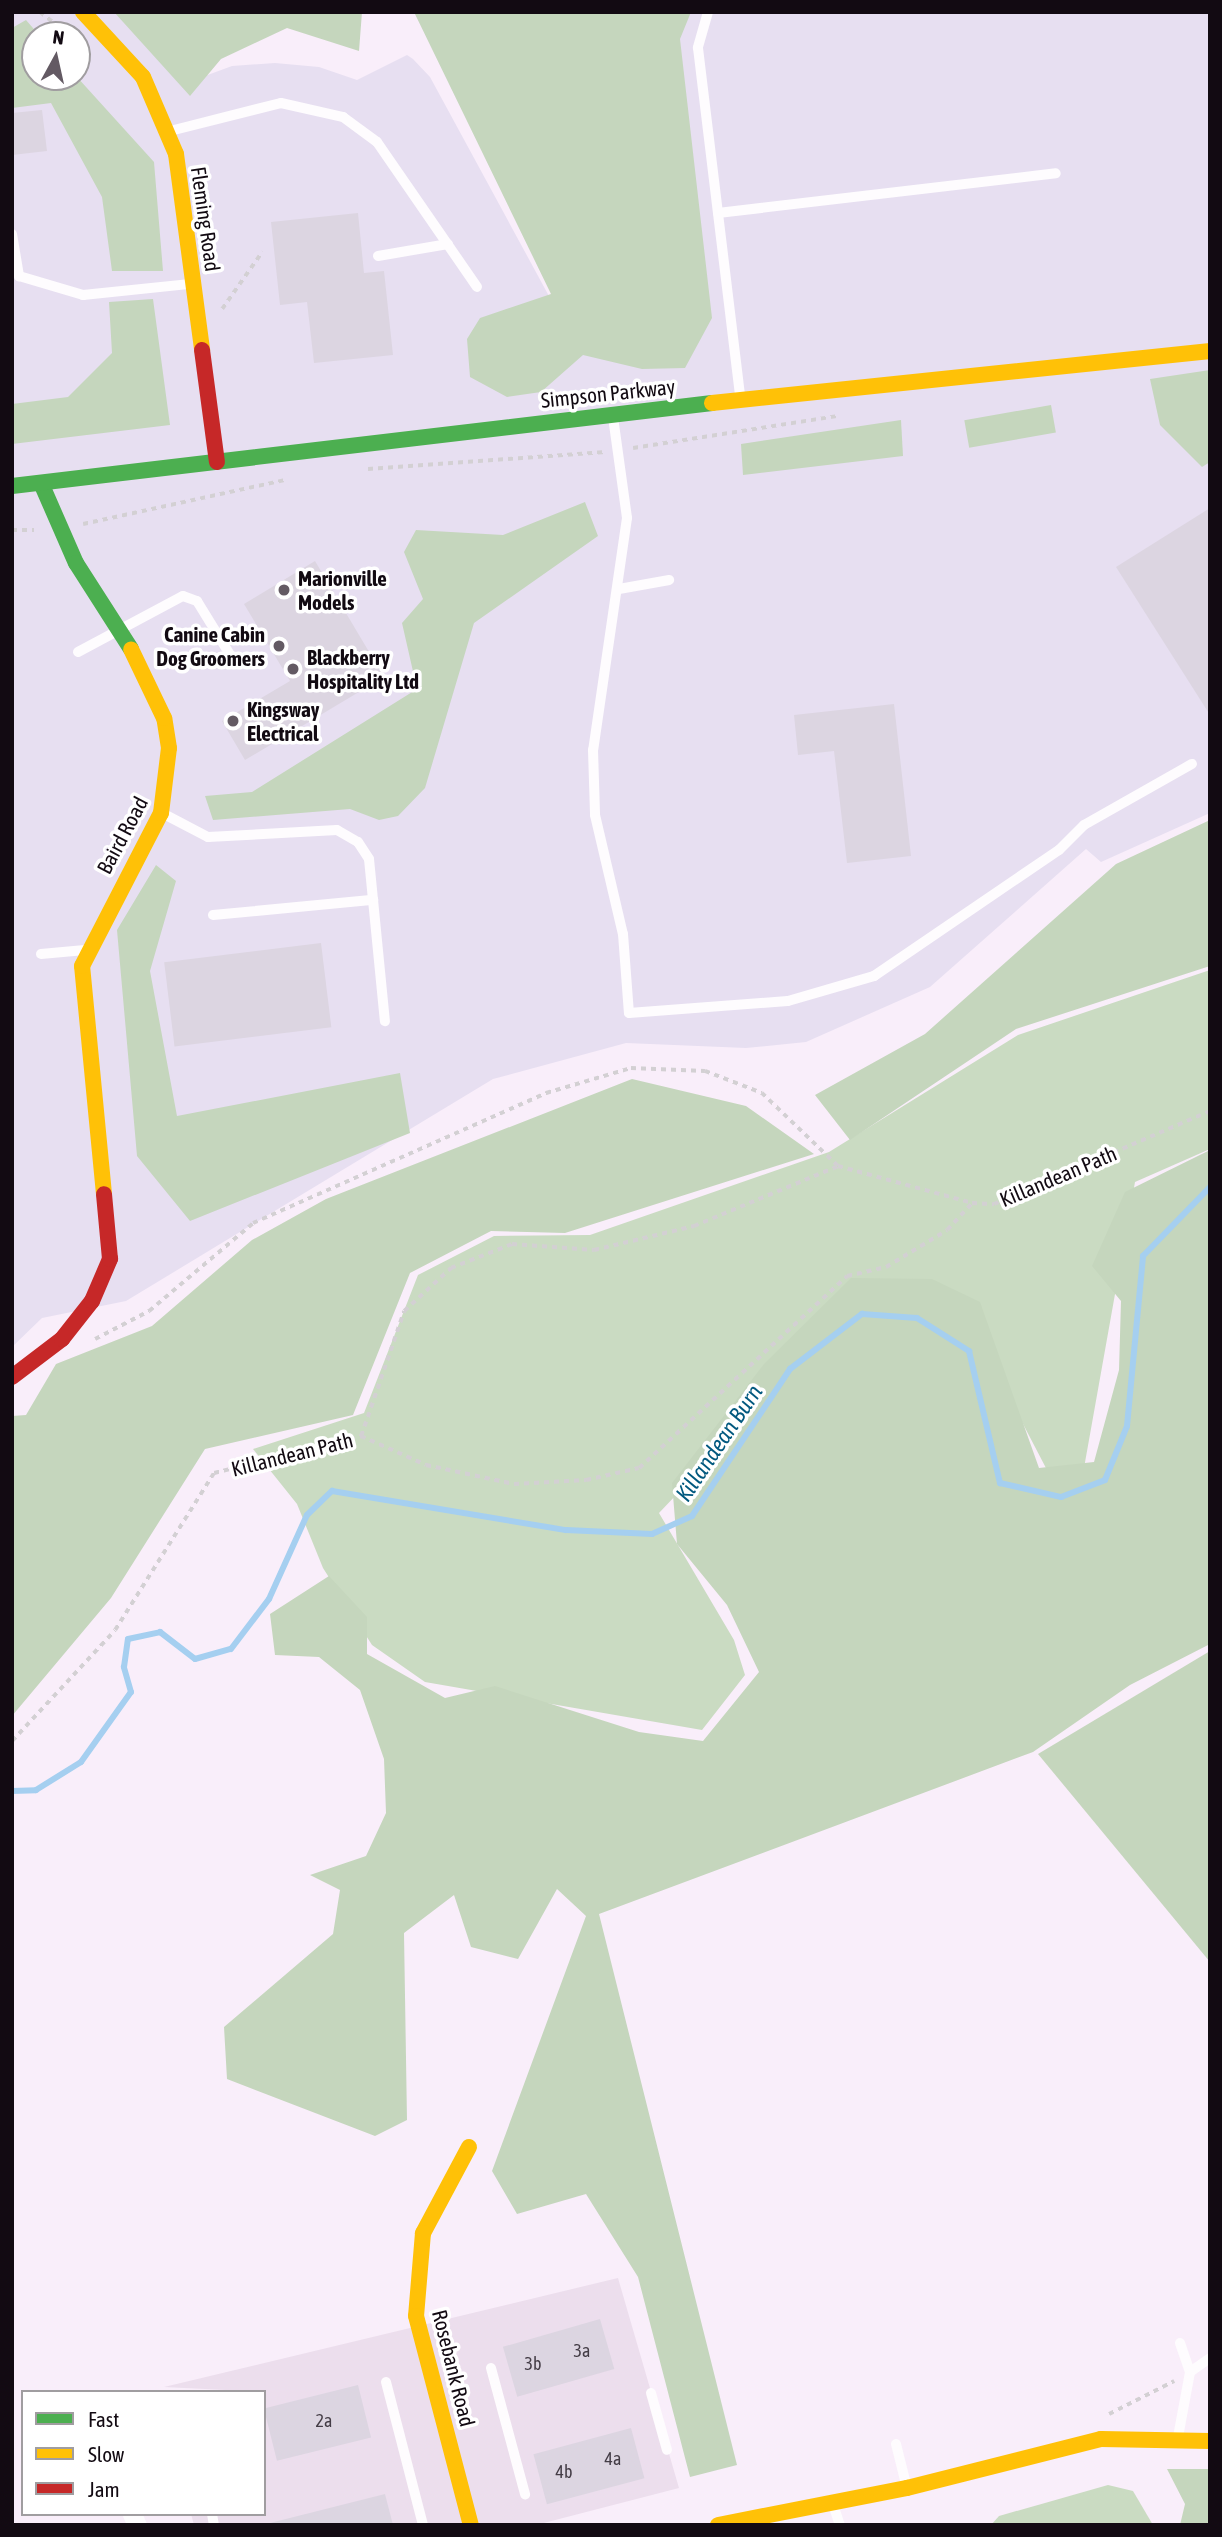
<!DOCTYPE html>
<style>
body{margin:0}
#map{position:relative;width:1222px;height:2537px;overflow:hidden;background:#f9eefa;font-family:"Asap Condensed",sans-serif}
div>[style]{position:absolute}
[style*='--x']{left:calc(var(--x)*1px);top:calc(var(--y)*1px);width:calc(var(--w)*1px);rotate:calc(var(--a)*1deg)}
.commercial>*{inset:0;background:#e7dff1}
.industrial>*{inset:0;background:#ecdeed}
.green>*{inset:0;background:#cadbc2}
.forest>*{inset:0;background:#c5d6bd;transform-origin:0 0}
.stream>*{height:6px;margin:-3px;padding:0 3px;transform-origin:3px;border-radius:3px;background:#a5cff0}
.building>*{inset:0;background:#dcd5e1;transform-origin:0 0}
.path>*{height:3.5px;margin-top:-1.75px;transform-origin:0;background:repeating-linear-gradient(90deg,#d3d0d3 0 5px,transparent 0 10px)}
.lane>*{height:10px;margin:-5px;padding:0 5px;transform-origin:5px;border-radius:5px;background:#fefcfe}
.street>*{height:19px;margin:-9.5px;padding:0 9.5px;transform-origin:9.5px;border-radius:9.5px;background:#fefcfe}
.fast>*{height:16px;margin:-8px;padding:0 8px;transform-origin:8px;border-radius:8px;background:#4caf50}
.slow>*{height:16px;margin:-8px;padding:0 8px;transform-origin:8px;border-radius:8px;background:#ffc107}
.jam>*{height:16px;margin:-8px;padding:0 8px;transform-origin:8px;border-radius:8px;background:#c62828}
.dots>*{width:19px;height:19px;translate:-50% -50%;box-sizing:border-box;border:4px solid #fff;border-radius:50%}
span{translate:-50% -50%;white-space:nowrap;text-align:center;line-height:1.15;-webkit-text-stroke:7px #fff;paint-order:stroke}
.number-label{font-size:18px;color:#443d46}
.number-label span{-webkit-text-stroke-width:0}
.street-label{font-size:21px;color:#120a12}
.poi-label{font-size:21px;color:#120a12;font-weight:700}
.left{translate:0 -50%;text-align:left}
.right{translate:-100% -50%;text-align:right}
.water-label{font-size:23px;color:#02597f;font-style:italic}
.frame{position:absolute;inset:0;border:14px solid #120a12;pointer-events:none}
.legend{position:absolute;left:21px;top:2390px;width:245px;height:126px;box-sizing:border-box;background:#fff;border:2px solid #a09da0;margin:0;padding:9px 12px;list-style:none;font-size:21px;color:#120a12}
.legend li{display:flex;align-items:center;gap:14px;height:35px}
.legend b{width:35px;border:2px solid #a09da0}
.north{position:absolute;left:21px;top:21px;width:70px;height:70px;box-sizing:border-box;background:#fff;border:2px solid #a09da0;border-radius:50%;rotate:8deg;font-size:19px;font-weight:700;line-height:28px;text-align:center;color:#120a12}
.north::after{content:'';display:block;margin:auto;width:24px;height:32px;background:#635a63;clip-path:polygon(50% 0,100% 100%,50% 72%,0 100%)}
</style>
<div id="map">
<div class="commercial">
<div style="clip-path:polygon(evenodd,12px 12px,115px 12px,186px 83px,232px 66px,275px 63px,319px 67px,357px 80px,407px 55px,413px 59px,430px 77px,575px 344px,685px 12px,1210px 12px,1210px 813px,1101px 862px,1086px 849px,930px 987px,806px 1042px,746px 1048px,626px 1043px,493px 1079px,126px 1301px,42px 1318px,12px 1347px,12px 12px,35px 35px,77px 35px,77px 77px,35px 77px,35px 35px)"></div>
</div>
<div class="industrial">
<div style="clip-path:polygon(618px 2278px,679px 2488px,536px 2525px,194px 2525px,191px 2514px,264px 2514px,264px 2392px,164px 2387px)"></div>
</div>
<div class="green">
<div style="clip-path:polygon(1210px 970px,1210px 1149px,1135px 1182px,1084px 1468px,1047px 1470px,974px 1330px,860px 1301px,659px 1513px,734px 1640px,745px 1675px,702px 1730px,425px 1682px,372px 1645px,323px 1568px,297px 1504px,253px 1449px,364px 1413px,418px 1275px,494px 1236px,590px 1235px,829px 1152px,1018px 1035px)"></div>
<div style="clip-path:polygon(1108px 2485px,1133px 2491px,1153px 2525px,991px 2525px,999px 2516px)"></div>
</div>
<div class="forest">
<div style="clip-path:polygon(114px 12px,362px 12px,359px 51px,287px 28px,221px 59px,190px 96px)"></div>
<div style="clip-path:polygon(414px 12px,691px 12px,680px 39px,712px 318px,685px 368px,642px 369px,583px 355px,541px 392px,507px 397px,470px 377px,467px 339px,480px 318px,551px 294px)"></div>
<div style="clip-path:polygon(26px 20px,39px 35px,35px 77px,77px 77px,154px 162px,163px 271px,112px 271px,102px 197px,51px 103px,12px 108px,12px 28px)"></div>
<div style="clip-path:polygon(153px 299px,170px 425px,12px 444px,12px 404px,68px 397px,112px 353px,109px 302px)"></div>
<div style="clip-path:polygon(1210px 370px,1210px 462px,1202px 467px,1160px 425px,1150px 379px)"></div>
<div style="left:1051px;top:405px;width:28px;height:88px;rotate:80deg"></div>
<div style="clip-path:polygon(901px 420px,903px 456px,743px 475px,741px 444px)"></div>
<div style="clip-path:polygon(585px 502px,598px 536px,474px 623px,425px 788px,398px 816px,379px 820px,350px 809px,213px 820px,205px 796px,252px 792px,417px 689px,402px 623px,423px 599px,404px 552px,416px 530px,503px 535px)"></div>
<div style="clip-path:polygon(1210px 820px,1210px 966px,1016px 1029px,850px 1140px,815px 1095px,925px 1034px,1116px 864px)"></div>
<div style="clip-path:polygon(156px 865px,176px 881px,150px 971px,177px 1116px,400px 1073px,410px 1133px,190px 1221px,137px 1156px,117px 930px)"></div>
<div style="clip-path:polygon(632px 1079px,746px 1106px,814px 1154px,565px 1233px,491px 1231px,410px 1273px,353px 1415px,205px 1449px,111px 1598px,12px 1716px,12px 1416px,26px 1415px,56px 1364px,152px 1326px,252px 1240px,326px 1199px)"></div>
<div style="clip-path:polygon(1210px 1150px,1210px 1644px,1130px 1685px,1033px 1752px,599px 1914px,737px 2465px,690px 2477px,638px 2277px,586px 2194px,517px 2214px,492px 2171px,586px 1916px,557px 1889px,518px 1959px,471px 1947px,454px 1895px,404px 1933px,407px 2120px,375px 2136px,227px 2079px,224px 2027px,333px 1934px,340px 1890px,310px 1875px,366px 1856px,386px 1813px,384px 1759px,360px 1690px,319px 1657px,275px 1655px,270px 1614px,329px 1576px,367px 1617px,367px 1654px,445px 1698px,495px 1686px,639px 1732px,703px 1741px,759px 1672px,727px 1605px,677px 1544px,672px 1483px,764px 1364px,851px 1278px,932px 1279px,980px 1302px,1039px 1468px,1094px 1462px,1119px 1370px,1121px 1301px,1092px 1266px,1125px 1192px)"></div>
<div style="clip-path:polygon(1210px 1651px,1210px 1962px,1038px 1754px)"></div>
<div style="clip-path:polygon(1167px 2469px,1210px 2469px,1210px 2525px,1180px 2525px,1185px 2504px)"></div>
</div>
<div class="stream">
<div style="--x:12;--y:1791;--w:24;--a:-2"></div>
<div style="--x:36;--y:1790;--w:53;--a:-31.9"></div>
<div style="--x:81;--y:1762;--w:86;--a:-54.5"></div>
<div style="--x:131;--y:1692;--w:26;--a:-106"></div>
<div style="--x:124;--y:1667;--w:28;--a:-82"></div>
<div style="--x:128;--y:1639;--w:33;--a:-12"></div>
<div style="--x:160;--y:1632;--w:44;--a:37.6"></div>
<div style="--x:195;--y:1659;--w:37;--a:-16"></div>
<div style="--x:231;--y:1649;--w:63;--a:-52.8"></div>
<div style="--x:269;--y:1599;--w:92;--a:-65.7"></div>
<div style="--x:307;--y:1515;--w:35;--a:-44"></div>
<div style="--x:332;--y:1491;--w:237;--a:9.5"></div>
<div style="--x:566;--y:1530;--w:86;--a:2.7"></div>
<div style="--x:652;--y:1534;--w:44;--a:-24.2"></div>
<div style="--x:692;--y:1516;--w:177;--a:-56.3"></div>
<div style="--x:790;--y:1369;--w:91;--a:-37.4"></div>
<div style="--x:862;--y:1314;--w:55;--a:4.2"></div>
<div style="--x:917;--y:1318;--w:62;--a:32.4"></div>
<div style="--x:969;--y:1351;--w:136;--a:76.8"></div>
<div style="--x:1000;--y:1483;--w:63;--a:12.9"></div>
<div style="--x:1061;--y:1497;--w:47;--a:-21.1"></div>
<div style="--x:1105;--y:1480;--w:58;--a:-67.8"></div>
<div style="--x:1127;--y:1426;--w:171;--a:-84.6"></div>
<div style="--x:1143;--y:1256;--w:96;--a:-45.8"></div>
</div>
<div class="building">
<div style="clip-path:polygon(42px 110px,47px 151px,12px 155px,12px 113px)"></div>
<div style="clip-path:polygon(358px 213px,364px 273px,384px 271px,393px 355px,314px 363px,307px 302px,280px 305px,271px 222px)"></div>
<div style="clip-path:polygon(1210px 508px,1210px 715px,1116px 567px)"></div>
<div style="clip-path:polygon(315px 561px,384px 677px,245px 760px,222px 721px,290px 681px,244px 604px)"></div>
<div style="clip-path:polygon(894px 704px,911px 856px,847px 863px,834px 751px,798px 755px,794px 715px)"></div>
<div style="left:321px;top:943px;width:85px;height:158px;rotate:83deg"></div>
<div style="left:600px;top:2319px;width:52px;height:101px;rotate:74deg"></div>
<div style="left:358px;top:2385px;width:54px;height:97px;rotate:76deg"></div>
<div style="left:631px;top:2428px;width:52px;height:101px;rotate:75deg"></div>
<div style="clip-path:polygon(385px 2494px,393px 2525px,267px 2525px,266px 2524px)"></div>
</div>
<div class="path">
<div style="--x:40;--y:12;--w:37;--a:38"></div>
<div style="--x:222;--y:309;--w:70;--a:-54.9"></div>
<div style="--x:633;--y:448;--w:206;--a:-8.9"></div>
<div style="--x:368;--y:469;--w:238;--a:-4.1"></div>
<div style="--x:83;--y:524;--w:206;--a:-12.3"></div>
<div style="--x:12;--y:530;--w:22;--a:0"></div>
<div style="--x:95;--y:1339;--w:61;--a:-27.4"></div>
<div style="--x:149;--y:1311;--w:136;--a:-40.2"></div>
<div style="--x:253;--y:1223;--w:321;--a:-23.9"></div>
<div style="--x:546;--y:1093;--w:89;--a:-16.4"></div>
<div style="--x:631;--y:1068;--w:74;--a:2.3"></div>
<div style="--x:705;--y:1071;--w:61;--a:21.1"></div>
<div style="--x:762;--y:1093;--w:105;--a:43.8"></div>
<div style="--x:838;--y:1166;--w:139;--a:15.4"></div>
<div style="--x:361;--y:1436;--w:132;--a:-71"></div>
<div style="--x:404;--y:1311;--w:64;--a:-42.5"></div>
<div style="--x:451;--y:1268;--w:66;--a:-21.5"></div>
<div style="--x:512;--y:1244;--w:82;--a:4.2"></div>
<div style="--x:594;--y:1250;--w:103;--a:-13.5"></div>
<div style="--x:694;--y:1226;--w:156;--a:-22.6"></div>
<div style="--x:12;--y:1741;--w:151;--a:-47.1"></div>
<div style="--x:115;--y:1630;--w:186;--a:-57.8"></div>
<div style="--x:214;--y:1473;--w:152;--a:-14.1"></div>
<div style="--x:361;--y:1436;--w:71;--a:24"></div>
<div style="--x:426;--y:1465;--w:90;--a:12.2"></div>
<div style="--x:514;--y:1484;--w:72;--a:-3.2"></div>
<div style="--x:586;--y:1480;--w:54;--a:-12.8"></div>
<div style="--x:639;--y:1468;--w:283;--a:-42.7"></div>
<div style="--x:847;--y:1276;--w:40;--a:-13"></div>
<div style="--x:886;--y:1267;--w:71;--a:-31.2"></div>
<div style="--x:947;--y:1230;--w:37;--a:-47"></div>
<div style="--x:972;--y:1203;--w:22;--a:3"></div>
<div style="--x:994;--y:1204;--w:235;--a:-23.3"></div>
<div style="--x:1109;--y:2414;--w:73;--a:-26.9"></div>
</div>
<div class="lane">
<div style="--x:708;--y:12;--w:37;--a:106"></div>
<div style="--x:698;--y:48;--w:351;--a:83.1"></div>
<div style="--x:170;--y:131;--w:114;--a:-14.2"></div>
<div style="--x:281;--y:103;--w:64;--a:12.7"></div>
<div style="--x:343;--y:117;--w:42;--a:36.3"></div>
<div style="--x:377;--y:142;--w:176;--a:55.4"></div>
<div style="--x:718;--y:213;--w:340;--a:-6.7"></div>
<div style="--x:12;--y:234;--w:43;--a:80.5"></div>
<div style="--x:19;--y:276;--w:67;--a:16.5"></div>
<div style="--x:83;--y:295;--w:108;--a:-5.9"></div>
<div style="--x:378;--y:256;--w:71;--a:-9.7"></div>
<div style="--x:613;--y:417;--w:102;--a:82.1"></div>
<div style="--x:627;--y:518;--w:234;--a:98.3"></div>
<div style="--x:593;--y:750;--w:65;--a:88.2"></div>
<div style="--x:595;--y:815;--w:122;--a:76.8"></div>
<div style="--x:623;--y:934;--w:79;--a:85.7"></div>
<div style="--x:629;--y:1013;--w:159;--a:-4.3"></div>
<div style="--x:788;--y:1001;--w:90;--a:-16.2"></div>
<div style="--x:874;--y:976;--w:224;--a:-34.3"></div>
<div style="--x:1059;--y:850;--w:35;--a:-45"></div>
<div style="--x:1084;--y:825;--w:124;--a:-29.5"></div>
<div style="--x:619;--y:589;--w:51;--a:-10.2"></div>
<div style="--x:78;--y:652;--w:119;--a:-28.1"></div>
<div style="--x:183;--y:596;--w:15;--a:20"></div>
<div style="--x:197;--y:601;--w:67;--a:58.4"></div>
<div style="--x:162;--y:813;--w:52;--a:27.6"></div>
<div style="--x:208;--y:837;--w:129;--a:-3.1"></div>
<div style="--x:337;--y:830;--w:24;--a:30"></div>
<div style="--x:358;--y:842;--w:20;--a:57"></div>
<div style="--x:369;--y:859;--w:163;--a:84.4"></div>
<div style="--x:213;--y:915;--w:161;--a:-5.4"></div>
<div style="--x:41;--y:954;--w:44;--a:-5.2"></div>
<div style="--x:1180;--y:2343;--w:31;--a:71"></div>
<div style="--x:491;--y:2368;--w:131;--a:74.9"></div>
<div style="--x:386;--y:2382;--w:148;--a:75.5"></div>
<div style="--x:651;--y:2393;--w:59;--a:74.3"></div>
<div style="--x:1178;--y:2437;--w:66;--a:-79.5"></div>
<div style="--x:1190;--y:2372;--w:24;--a:-35"></div>
<div style="--x:896;--y:2444;--w:41;--a:76"></div>
<div style="--x:833;--y:2504;--w:22;--a:72"></div>
<div style="--x:212;--y:2514;--w:11;--a:80"></div>
</div>
<div class="street">
<div style="--x:132;--y:2514;--w:12;--a:66"></div>
</div>
<div class="fast">
<div style="--x:41;--y:483;--w:87;--a:66.4"></div>
<div style="--x:76;--y:563;--w:102;--a:57.4"></div>
<div style="--x:12;--y:486;--w:705;--a:-6.76"></div>
</div>
<div class="slow">
<div style="--x:83;--y:12;--w:88;--a:47.3"></div>
<div style="--x:143;--y:77;--w:84;--a:66.8"></div>
<div style="--x:176;--y:154;--w:198;--a:82.4"></div>
<div style="--x:712;--y:403;--w:501;--a:-5.96"></div>
<div style="--x:104;--y:1194;--w:229;--a:-95.5"></div>
<div style="--x:82;--y:966;--w:172;--a:-62.7"></div>
<div style="--x:161;--y:813;--w:65;--a:-83"></div>
<div style="--x:169;--y:748;--w:30;--a:-99"></div>
<div style="--x:164;--y:718;--w:76;--a:-115.6"></div>
<div style="--x:469;--y:2147;--w:98;--a:118.1"></div>
<div style="--x:423;--y:2233;--w:83;--a:94.8"></div>
<div style="--x:416;--y:2316;--w:216;--a:75.3"></div>
<div style="--x:718;--y:2525;--w:193;--a:-11.1"></div>
<div style="--x:907;--y:2488;--w:200;--a:-14.2"></div>
<div style="--x:1101;--y:2439;--w:109;--a:1.1"></div>
</div>
<div class="jam">
<div style="--x:202;--y:350;--w:113;--a:82.4"></div>
<div style="--x:12;--y:1377;--w:63;--a:-37.2"></div>
<div style="--x:62;--y:1339;--w:48;--a:-51.7"></div>
<div style="--x:92;--y:1301;--w:46;--a:-66.8"></div>
<div style="--x:110;--y:1259;--w:65;--a:-95.3"></div>
</div>
<div class="dots">
<div style="left:284px;top:590px;background:#635a63"></div>
<div style="left:279px;top:646px;background:#635a63"></div>
<div style="left:293px;top:669px;background:#635a63"></div>
<div style="left:233px;top:721px;background:#635a63"></div>
</div>
<div class="number-label">
<span style="left:582px;top:2351px">3a</span>
<span style="left:533px;top:2364px">3b</span>
<span style="left:324px;top:2421px">2a</span>
<span style="left:613px;top:2459px">4a</span>
<span style="left:564px;top:2472px">4b</span>
</div>
<div class="street-label">
<span style="left:206px;top:219px;rotate:82deg">Fleming Road</span>
<span style="left:608px;top:393px;rotate:-6deg">Simpson Parkway</span>
<span style="left:122px;top:835px;rotate:-62deg">Baird Road</span>
<span style="left:1058px;top:1176px;rotate:-23deg">Killandean Path</span>
<span style="left:292px;top:1454px;rotate:-14deg">Killandean Path</span>
<span style="left:454px;top:2368px;rotate:76deg">Rosebank Road</span>
</div>
<div class="poi-label">
<span class="left" style="left:298px;top:590px">Marionville<br>Models</span>
<span class="right" style="left:265px;top:646px">Canine Cabin<br>Dog Groomers</span>
<span class="left" style="left:307px;top:669px">Blackberry<br>Hospitality Ltd</span>
<span class="left" style="left:247px;top:721px">Kingsway<br>Electrical</span>
</div>
<div class="water-label">
<span style="left:719px;top:1443px;rotate:-56deg">Killandean Burn</span>
</div>
<div class="frame"></div>
<ul class="legend">
<li><b style="height:9px;background:#4caf50"></b>Fast</li>
<li><b style="height:9px;background:#ffc107"></b>Slow</li>
<li><b style="height:9px;background:#c62828"></b>Jam</li>
</ul>
<div class="north">N</div>
</div>
